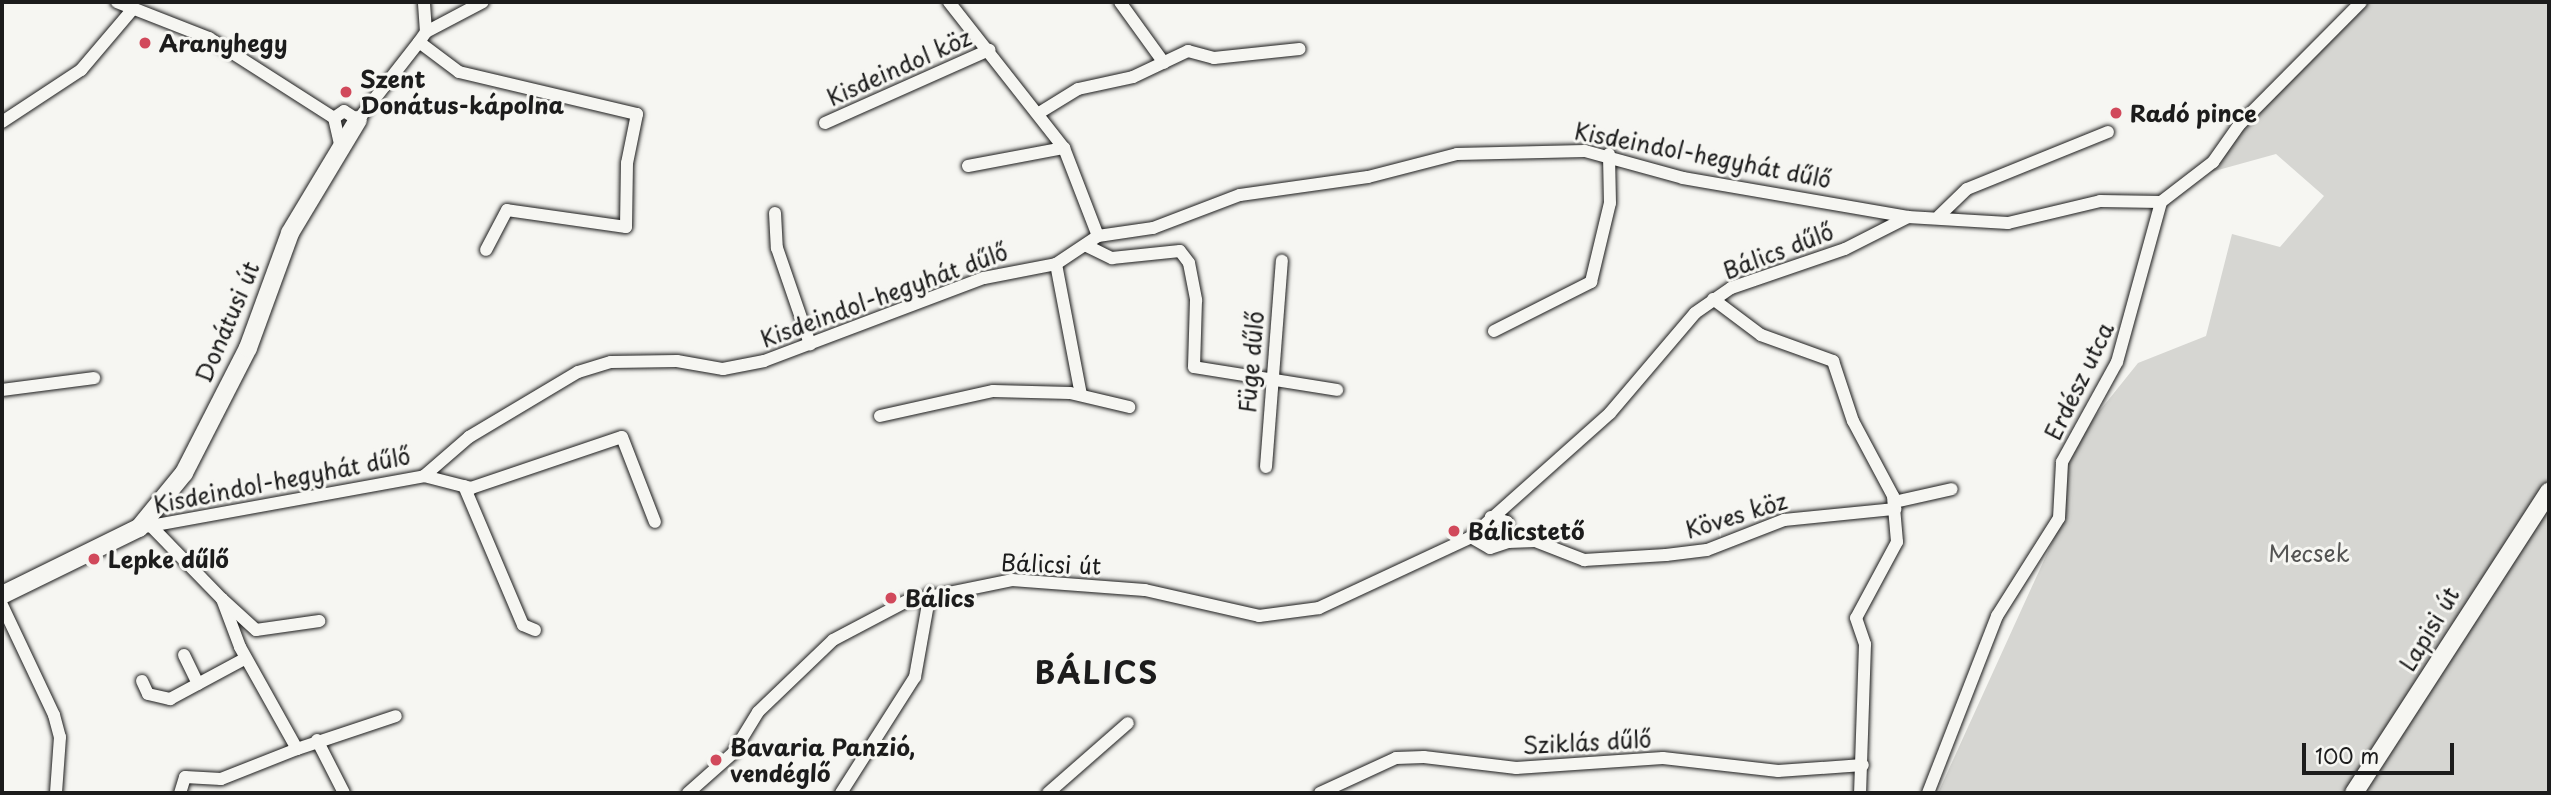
<!DOCTYPE html>
<meta charset="utf-8">
<style>
body{margin:0}
#map{position:relative;width:2551px;height:795px;overflow:hidden;background:#f6f6f2;font-family:"Playpen Sans",sans-serif}
div>[style]{position:absolute}
[style*='--x']{left:calc(var(--x)*1px);top:calc(var(--y)*1px);width:calc(var(--w)*1px);rotate:calc(var(--a)*1deg)}
.green>*{inset:0;background:#d6d6d2}
.roads{filter:drop-shadow(0 0 2px #1c1c1c) drop-shadow(0 0 2px #1c1c1c)}
.street>*{height:12px;margin:-6px;padding:0 6px;transform-origin:6px;border-radius:6px;background:#f6f6f2}
.secondary>*{height:18px;margin:-9px;padding:0 9px;transform-origin:9px;border-radius:9px;background:#f6f6f2}
.dots>*{width:19px;height:19px;translate:-50% -50%;box-sizing:border-box;border:4px solid #f6f6f2;border-radius:50%}
span{translate:-50% -50%;white-space:nowrap;text-align:center;line-height:1.15;-webkit-text-stroke:6px #f6f6f2;paint-order:stroke}
.poi-label{font-size:23px;color:#1c1c1c;font-weight:700}
.left{translate:0 -50%;text-align:left}
.street-label{font-size:23px;color:#1c1c1c}
.park-label{font-size:23px;color:#545453}
.district-label{font-size:30px;color:#1c1c1c;font-weight:700;letter-spacing:2px}
.frame{position:absolute;inset:0;border:4px solid #1c1c1c;pointer-events:none}
.scale{position:absolute;left:2302px;top:743px;width:152px;height:32px;box-sizing:border-box;border:4px solid #1c1c1c;border-top:0;padding-left:9px;font-size:21px;line-height:24px;white-space:nowrap;color:#1c1c1c;-webkit-text-stroke:5px #f6f6f2;paint-order:stroke}
</style>
<div id="map">
<div class="green">
<div style="clip-path:polygon(2363px 2px,2549px 2px,2549px 793px,1938px 793px,2060px 525px,2069px 449px,2138px 363px,2206px 336px,2232px 234px,2280px 247px,2324px 196px,2276px 154px,2200px 175px)"></div>
</div>
<div class="roads">
<div class="street">
<div style="--x:117;--y:2;--w:99;--a:21.4"></div>
<div style="--x:209;--y:38;--w:148;--a:32.6"></div>
<div style="--x:949;--y:2;--w:186;--a:51.8"></div>
<div style="--x:1064;--y:148;--w:94;--a:68.9"></div>
<div style="--x:1120;--y:2;--w:75;--a:54.2"></div>
<div style="--x:426;--y:32;--w:64;--a:-27.8"></div>
<div style="--x:419;--y:42;--w:50;--a:36.9"></div>
<div style="--x:459;--y:72;--w:183;--a:13.3"></div>
<div style="--x:637;--y:114;--w:50;--a:101.5"></div>
<div style="--x:627;--y:163;--w:64;--a:90.9"></div>
<div style="--x:626;--y:227;--w:120;--a:-171.9"></div>
<div style="--x:507;--y:210;--w:45;--a:117.7"></div>
<div style="--x:1039;--y:113;--w:46;--a:-31.6"></div>
<div style="--x:1078;--y:89;--w:56;--a:-12.3"></div>
<div style="--x:1133;--y:77;--w:61;--a:-25.3"></div>
<div style="--x:1188;--y:51;--w:27;--a:15"></div>
<div style="--x:1214;--y:58;--w:86;--a:-6"></div>
<div style="--x:334;--y:118;--w:12;--a:-35"></div>
<div style="--x:344;--y:111;--w:17;--a:33"></div>
<div style="--x:358;--y:120;--w:99;--a:-52"></div>
<div style="--x:419;--y:42;--w:12;--a:-55"></div>
<div style="--x:426;--y:32;--w:30;--a:-94"></div>
<div style="--x:334;--y:118;--w:28;--a:77"></div>
<div style="--x:2;--y:122;--w:95;--a:-33.4"></div>
<div style="--x:81;--y:70;--w:77;--a:-49.7"></div>
<div style="--x:825;--y:123;--w:180;--a:-24"></div>
<div style="--x:968;--y:166;--w:98;--a:-10.6"></div>
<div style="--x:2161;--y:202;--w:66;--a:-37.6"></div>
<div style="--x:2213;--y:162;--w:45;--a:-54.9"></div>
<div style="--x:2239;--y:125;--w:173;--a:-45.2"></div>
<div style="--x:775;--y:213;--w:35;--a:87"></div>
<div style="--x:777;--y:248;--w:102;--a:71"></div>
<div style="--x:1939;--y:216;--w:39;--a:-44"></div>
<div style="--x:1967;--y:189;--w:152;--a:-22"></div>
<div style="--x:1087;--y:246;--w:28;--a:26"></div>
<div style="--x:1112;--y:258;--w:68;--a:-5.9"></div>
<div style="--x:1180;--y:251;--w:15;--a:53"></div>
<div style="--x:1189;--y:263;--w:38;--a:79"></div>
<div style="--x:1196;--y:300;--w:67;--a:91.7"></div>
<div style="--x:1194;--y:367;--w:145;--a:9.1"></div>
<div style="--x:1056;--y:264;--w:133;--a:79.2"></div>
<div style="--x:1713;--y:299;--w:60;--a:36.9"></div>
<div style="--x:1761;--y:335;--w:77;--a:19.9"></div>
<div style="--x:1833;--y:361;--w:63;--a:71.6"></div>
<div style="--x:1853;--y:421;--w:85;--a:61.9"></div>
<div style="--x:1893;--y:496;--w:46;--a:85"></div>
<div style="--x:1897;--y:542;--w:86;--a:118.3"></div>
<div style="--x:1856;--y:618;--w:28;--a:71"></div>
<div style="--x:1865;--y:644;--w:149;--a:91.9"></div>
<div style="--x:1494;--y:331;--w:109;--a:-26.8"></div>
<div style="--x:1591;--y:282;--w:81;--a:-76.5"></div>
<div style="--x:1610;--y:203;--w:49;--a:-91.2"></div>
<div style="--x:2;--y:390;--w:93;--a:-7.4"></div>
<div style="--x:880;--y:416;--w:116;--a:-12.5"></div>
<div style="--x:993;--y:391;--w:77;--a:1.5"></div>
<div style="--x:1070;--y:393;--w:61;--a:13.3"></div>
<div style="--x:1266;--y:467;--w:207;--a:-85.6"></div>
<div style="--x:424;--y:476;--w:49;--a:14.3"></div>
<div style="--x:471;--y:488;--w:159;--a:-18.7"></div>
<div style="--x:622;--y:437;--w:91;--a:68.8"></div>
<div style="--x:464;--y:486;--w:151;--a:67"></div>
<div style="--x:523;--y:625;--w:13;--a:23"></div>
<div style="--x:1894;--y:502;--w:59;--a:-12.6"></div>
<div style="--x:151;--y:526;--w:102;--a:45.8"></div>
<div style="--x:222;--y:599;--w:51;--a:69.4"></div>
<div style="--x:240;--y:647;--w:117;--a:60.8"></div>
<div style="--x:297;--y:749;--w:82;--a:158.5"></div>
<div style="--x:221;--y:779;--w:36;--a:-177"></div>
<div style="--x:185;--y:777;--w:17;--a:107"></div>
<div style="--x:139;--y:528;--w:290;--a:-10.3"></div>
<div style="--x:424;--y:476;--w:60;--a:-40.9"></div>
<div style="--x:469;--y:437;--w:127;--a:-30.8"></div>
<div style="--x:578;--y:372;--w:34;--a:-17"></div>
<div style="--x:611;--y:362;--w:66;--a:-0.9"></div>
<div style="--x:677;--y:361;--w:47;--a:9.9"></div>
<div style="--x:723;--y:369;--w:42;--a:-11"></div>
<div style="--x:764;--y:361;--w:235;--a:-20.7"></div>
<div style="--x:984;--y:278;--w:73;--a:-11"></div>
<div style="--x:1056;--y:264;--w:50;--a:-33.7"></div>
<div style="--x:1098;--y:236;--w:56;--a:-8.3"></div>
<div style="--x:1153;--y:228;--w:93;--a:-20.8"></div>
<div style="--x:1240;--y:195;--w:129;--a:-8"></div>
<div style="--x:1368;--y:177;--w:92;--a:-14.5"></div>
<div style="--x:1457;--y:154;--w:128;--a:-1.3"></div>
<div style="--x:1585;--y:151;--w:102;--a:15.4"></div>
<div style="--x:1683;--y:178;--w:228;--a:9.8"></div>
<div style="--x:1471;--y:537;--w:22;--a:30"></div>
<div style="--x:1490;--y:548;--w:19;--a:-18"></div>
<div style="--x:1508;--y:542;--w:20;--a:-93"></div>
<div style="--x:1507;--y:522;--w:17;--a:-163"></div>
<div style="--x:1508;--y:542;--w:27;--a:-2"></div>
<div style="--x:1535;--y:541;--w:53;--a:21.2"></div>
<div style="--x:1584;--y:560;--w:82;--a:-3.5"></div>
<div style="--x:1666;--y:555;--w:41;--a:-7"></div>
<div style="--x:1707;--y:550;--w:83;--a:-21.3"></div>
<div style="--x:1784;--y:520;--w:112;--a:-5.7"></div>
<div style="--x:222;--y:599;--w:46;--a:42.4"></div>
<div style="--x:256;--y:630;--w:64;--a:-8.1"></div>
<div style="--x:2;--y:605;--w:122;--a:64.7"></div>
<div style="--x:54;--y:715;--w:23;--a:75"></div>
<div style="--x:60;--y:737;--w:56;--a:94.1"></div>
<div style="--x:184;--y:655;--w:32;--a:64"></div>
<div style="--x:142;--y:681;--w:14;--a:65"></div>
<div style="--x:148;--y:694;--w:23;--a:13"></div>
<div style="--x:170;--y:699;--w:86;--a:-28.3"></div>
<div style="--x:317;--y:740;--w:59;--a:63"></div>
<div style="--x:297;--y:749;--w:104;--a:-18.4"></div>
<div style="--x:688;--y:793;--w:60;--a:-41.6"></div>
<div style="--x:733;--y:753;--w:48;--a:-58.6"></div>
<div style="--x:758;--y:712;--w:104;--a:-43.8"></div>
<div style="--x:833;--y:640;--w:81;--a:-27.8"></div>
<div style="--x:905;--y:602;--w:109;--a:-11.6"></div>
<div style="--x:1012;--y:580;--w:133;--a:4.3"></div>
<div style="--x:1145;--y:590;--w:117;--a:12.8"></div>
<div style="--x:1259;--y:616;--w:61;--a:-7.6"></div>
<div style="--x:1319;--y:608;--w:168;--a:-25"></div>
<div style="--x:1471;--y:537;--w:186;--a:-41.7"></div>
<div style="--x:1610;--y:413;--w:131;--a:-49.6"></div>
<div style="--x:1695;--y:313;--w:44;--a:-34.8"></div>
<div style="--x:1731;--y:288;--w:120;--a:-18.9"></div>
<div style="--x:1845;--y:249;--w:71;--a:-26.9"></div>
<div style="--x:1908;--y:217;--w:100;--a:3.4"></div>
<div style="--x:2008;--y:223;--w:95;--a:-13.4"></div>
<div style="--x:2100;--y:201;--w:61;--a:0.9"></div>
<div style="--x:841;--y:793;--w:138;--a:-57.5"></div>
<div style="--x:915;--y:677;--w:85;--a:-79.9"></div>
<div style="--x:1048;--y:793;--w:106;--a:-41.2"></div>
<div style="--x:1320;--y:793;--w:84;--a:-24.7"></div>
<div style="--x:1396;--y:758;--w:28;--a:-2"></div>
<div style="--x:1424;--y:757;--w:93;--a:6.8"></div>
<div style="--x:1516;--y:768;--w:147;--a:-3.9"></div>
<div style="--x:1663;--y:758;--w:116;--a:6.4"></div>
<div style="--x:1778;--y:771;--w:85;--a:-4"></div>
<div style="--x:1928;--y:793;--w:190;--a:-68.7"></div>
<div style="--x:1997;--y:616;--w:116;--a:-57.7"></div>
<div style="--x:2059;--y:518;--w:56;--a:-86.9"></div>
<div style="--x:2062;--y:462;--w:114;--a:-61.2"></div>
<div style="--x:2117;--y:362;--w:166;--a:-74.6"></div>
</div>
<div class="secondary">
<div style="--x:2;--y:595;--w:153;--a:-26.1"></div>
<div style="--x:139;--y:528;--w:71;--a:-50.7"></div>
<div style="--x:184;--y:473;--w:140;--a:-62.9"></div>
<div style="--x:248;--y:348;--w:122;--a:-69.9"></div>
<div style="--x:290;--y:233;--w:132;--a:-59"></div>
<div style="--x:2354;--y:793;--w:359;--a:-57.1"></div>
</div>
</div>
<div class="dots">
<div style="left:145px;top:43px;background:#d1495b"></div>
<div style="left:346px;top:92px;background:#d1495b"></div>
<div style="left:2116px;top:113px;background:#d1495b"></div>
<div style="left:1454px;top:531px;background:#d1495b"></div>
<div style="left:94px;top:559px;background:#d1495b"></div>
<div style="left:891px;top:598px;background:#d1495b"></div>
<div style="left:716px;top:760px;background:#d1495b"></div>
</div>
<div class="poi-label">
<span class="left" style="left:159px;top:43px">Aranyhegy</span>
<span class="left" style="left:360px;top:92px">Szent<br>Donátus-kápolna</span>
<span class="left" style="left:2130px;top:113px">Radó pince</span>
<span class="left" style="left:1468px;top:531px">Bálicstető</span>
<span class="left" style="left:108px;top:559px">Lepke dűlő</span>
<span class="left" style="left:905px;top:598px">Bálics</span>
<span class="left" style="left:730px;top:760px">Bavaria Panzió,<br>vendéglő</span>
</div>
<div class="street-label">
<span style="left:899px;top:67px;rotate:-24deg">Kisdeindol köz</span>
<span style="left:1703px;top:155px;rotate:11deg">Kisdeindol-hegyhát dűlő</span>
<span style="left:1778px;top:251px;rotate:-21deg">Bálics dűlő</span>
<span style="left:884px;top:295px;rotate:-20deg">Kisdeindol-hegyhát dűlő</span>
<span style="left:227px;top:322px;rotate:-67deg">Donátusi út</span>
<span style="left:1251px;top:362px;rotate:-85deg">Füge dűlő</span>
<span style="left:2079px;top:381px;rotate:-64deg">Erdész utca</span>
<span style="left:282px;top:480px;rotate:-11deg">Kisdeindol-hegyhát dűlő</span>
<span style="left:1736px;top:515px;rotate:-17deg">Köves köz</span>
<span style="left:1051px;top:564px;rotate:2deg">Bálicsi út</span>
<span style="left:2429px;top:629px;rotate:-59deg">Lapisi út</span>
<span style="left:1587px;top:742px;rotate:-3deg">Sziklás dűlő</span>
</div>
<div class="park-label">
<span style="left:2309px;top:553px">Mecsek</span>
</div>
<div class="district-label">
<span style="left:1097px;top:672px">BÁLICS</span>
</div>
<div class="frame"></div>
<div class="scale">100 m</div>
</div>
